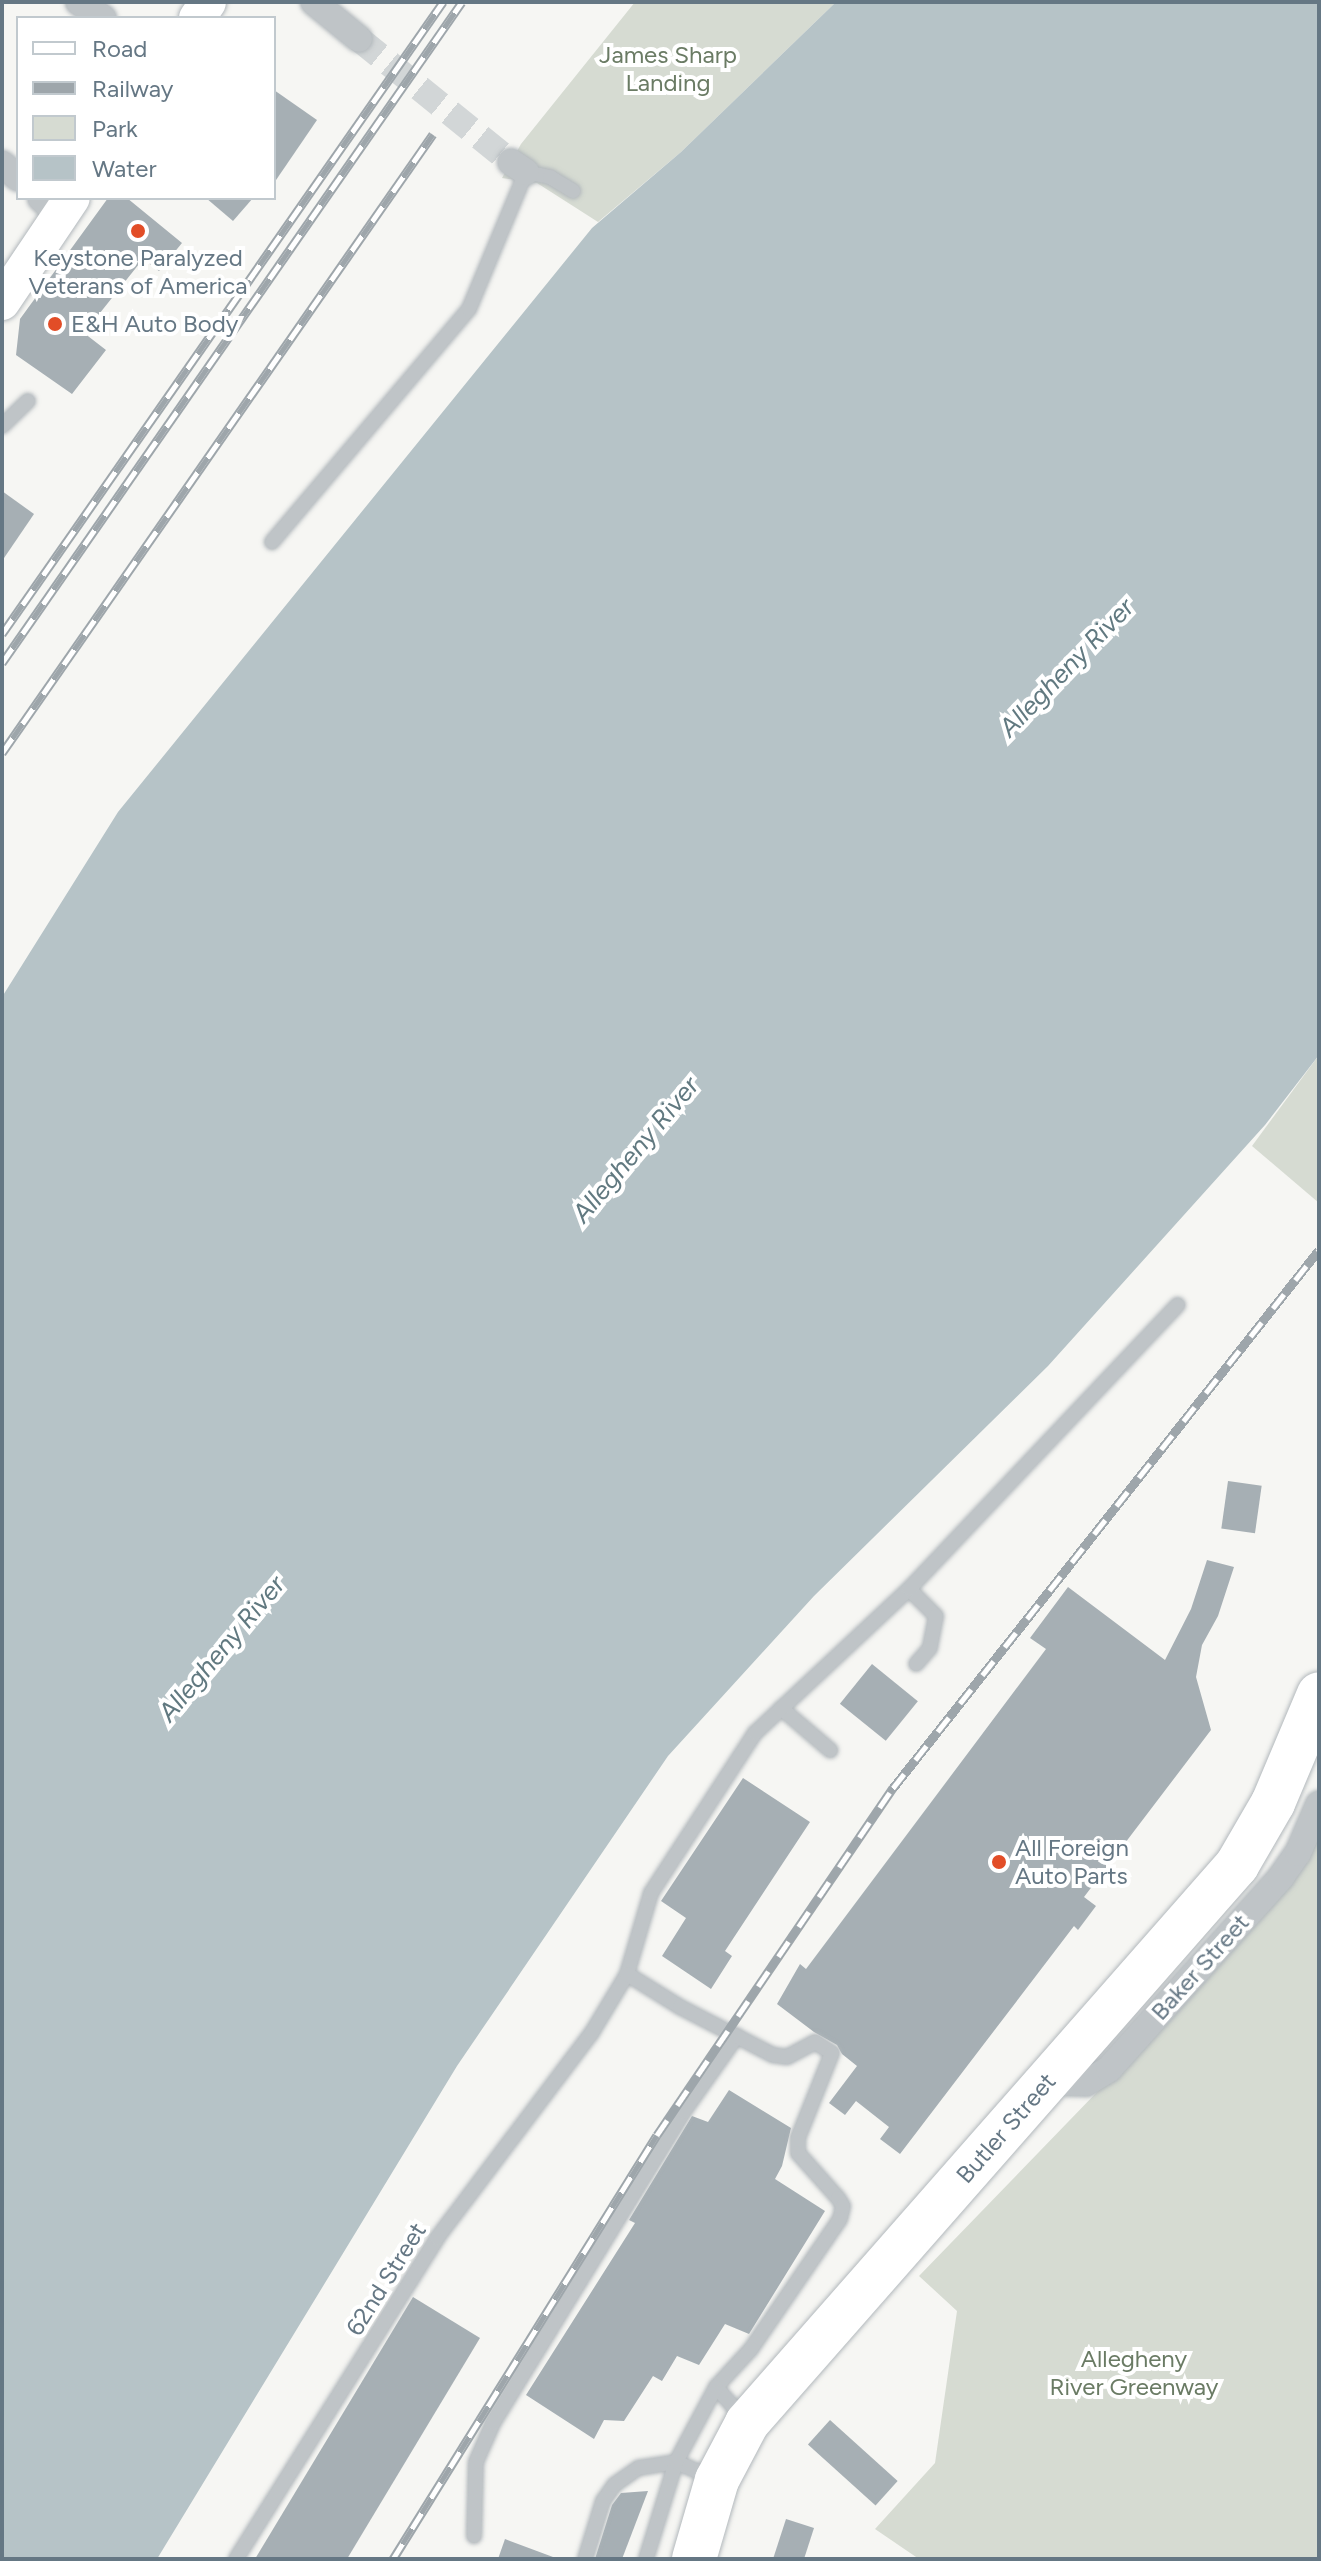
<!DOCTYPE html>
<style>
body{margin:0}
#map{position:relative;width:1321px;height:2561px;overflow:hidden;background:#f6f6f3;font-family:Figtree,sans-serif}
div>[style]{position:absolute}
[style*='--x']{left:calc(var(--x)*1px);top:calc(var(--y)*1px);width:calc(var(--w)*1px);rotate:calc(var(--a)*1deg)}
.green>*{inset:0;background:#d6dbd2}
.water>*{inset:0;background:#b6c3c7}
.building>*{inset:0;background:#a6afb4;transform-origin:0 0}
.minor-tunnel>*{height:26px;margin-top:-13px;transform-origin:0;background:repeating-linear-gradient(90deg,#d2d6d7 0 26px,transparent 0 39px)}
.roads{filter:drop-shadow(0 0 2px #b2b8bc) drop-shadow(0 0 2px #b2b8bc)}
.service>*{height:14px;margin:-7px;padding:0 7px;transform-origin:7px;border-radius:7px;background:#bfc4c7}
.minor>*{height:26px;margin:-13px;padding:0 13px;transform-origin:13px;border-radius:13px;background:#bfc4c7}
.secondary>*{height:36px;margin:-18px;padding:0 18px;transform-origin:18px;border-radius:18px;background:#fff}
.trunk>*{height:44px;margin:-22px;padding:0 22px;transform-origin:22px;border-radius:22px;background:#fff}
.rail>*{height:9px;margin-top:-4.5px;transform-origin:0;background:repeating-linear-gradient(90deg,#fff 0 18px,#9ea6ab 0 36px);box-sizing:border-box;border-block:2px solid #9ea6ab}
.dots>*{width:22px;height:22px;translate:-50% -50%;box-sizing:border-box;border:4px solid #fff;border-radius:50%}
span{translate:-50% -50%;white-space:nowrap;text-align:center;line-height:1.15;-webkit-text-stroke:8px #fff;paint-order:stroke}
.park-label{font-size:24px;color:#6a7b64}
.poi-label{font-size:24px;color:#657784}
.left{translate:0 -50%;text-align:left}
.street-label{font-size:24px;color:#657784}
.water-label{font-size:26px;color:#617980;font-style:italic}
.frame{position:absolute;inset:0;border:4px solid #657784;pointer-events:none}
.legend{position:absolute;left:16px;top:16px;width:260px;height:184px;box-sizing:border-box;background:#fff;border:2px solid #c1c9ce;margin:0;padding:10px 14px;list-style:none;font-size:24px;color:#657784}
.legend li{display:flex;align-items:center;gap:16px;height:40px}
.legend b{width:40px;border:2px solid #c1c9ce}
</style>
<div id="map">
<div class="green">
<div style="clip-path:polygon(635px 2px,836px 2px,681px 152px,598px 222px,537px 183px,502px 178px,521px 144px)"></div>
<div style="clip-path:polygon(1319px 1055px,1319px 1203px,1252px 1146px)"></div>
<div style="clip-path:polygon(1319px 1827px,1319px 2559px,919px 2559px,875px 2529px,935px 2463px,957px 2311px,919px 2276px,1186px 2000px)"></div>
</div>
<div class="water">
<div style="clip-path:polygon(836px 2px,1319px 2px,1319px 1055px,1265px 1125px,1048px 1366px,814px 1596px,668px 1756px,457px 2066px,157px 2559px,2px 2559px,2px 997px,118px 812px,592px 228px,681px 152px)"></div>
</div>
<div class="building">
<div style="clip-path:polygon(274px 90px,317px 120px,274px 183px)"></div>
<div style="clip-path:polygon(108px 198px,127px 198px,182px 243px,159px 271px,143px 259px,84px 333px,106px 350px,72px 394px,16px 355px,20px 319px)"></div>
<div style="clip-path:polygon(206px 198px,253px 198px,233px 221px)"></div>
<div style="clip-path:polygon(2px 491px,34px 514px,2px 561px)"></div>
<div style="left:1228px;top:1481px;width:34px;height:48px;rotate:8deg"></div>
<div style="clip-path:polygon(1207px 1560px,1234px 1567px,1218px 1616px,1202px 1645px,1196px 1677px,1211px 1730px,1084px 1897px,1096px 1906px,1078px 1930px,1074px 1926px,900px 2154px,880px 2139px,889px 2127px,856px 2101px,845px 2115px,829px 2103px,857px 2066px,842px 2054px,837px 2045px,814px 2032px,777px 2004px,800px 1964px,806px 1969px,1046px 1649px,1030px 1638px,1068px 1587px,1165px 1660px,1191px 1609px)"></div>
<div style="left:872px;top:1664px;width:59px;height:51px;rotate:39deg"></div>
<div style="clip-path:polygon(743px 1778px,810px 1822px,725px 1951px,732px 1956px,711px 1989px,662px 1956px,686px 1918px,661px 1901px)"></div>
<div style="clip-path:polygon(729px 2090px,791px 2128px,782px 2166px,775px 2179px,825px 2211px,749px 2334px,725px 2324px,699px 2365px,677px 2356px,662px 2381px,653px 2376px,624px 2421px,604px 2420px,594px 2439px,526px 2395px,635px 2223px,629px 2220px,692px 2116px,708px 2122px)"></div>
<div style="clip-path:polygon(413px 2297px,480px 2338px,347px 2559px,255px 2559px)"></div>
<div style="left:830px;top:2420px;width:91px;height:33px;rotate:42deg"></div>
<div style="clip-path:polygon(648px 2491px,622px 2559px,595px 2559px,612px 2505px,621px 2493px)"></div>
<div style="clip-path:polygon(786px 2519px,814px 2528px,804px 2559px,773px 2559px)"></div>
<div style="clip-path:polygon(505px 2539px,553px 2557px,553px 2559px,498px 2559px)"></div>
</div>
<div class="minor-tunnel">
<div style="--x:359;--y:39;--w:196;--a:39"></div>
</div>
<div class="roads">
<div class="service">
<div style="--x:2;--y:426;--w:36;--a:-44"></div>
<div style="--x:272;--y:542;--w:305;--a:-49.8"></div>
<div style="--x:469;--y:309;--w:148;--a:-67.4"></div>
<div style="--x:526;--y:172;--w:25;--a:12"></div>
<div style="--x:550;--y:177;--w:27;--a:31"></div>
<div style="--x:909;--y:1589;--w:38;--a:45"></div>
<div style="--x:936;--y:1616;--w:33;--a:101"></div>
<div style="--x:930;--y:1648;--w:21;--a:131"></div>
<div style="--x:781;--y:1708;--w:65;--a:40.6"></div>
<div style="--x:627;--y:1974;--w:84;--a:-73.5"></div>
<div style="--x:651;--y:1893;--w:191;--a:-57"></div>
<div style="--x:755;--y:1733;--w:211;--a:-43.1"></div>
<div style="--x:909;--y:1589;--w:391;--a:-46.6"></div>
<div style="--x:474;--y:2536;--w:74;--a:-88.5"></div>
<div style="--x:476;--y:2462;--w:43;--a:-66.4"></div>
<div style="--x:493;--y:2423;--w:366;--a:-58.5"></div>
<div style="--x:684;--y:2111;--w:92;--a:-54.8"></div>
<div style="--x:236;--y:2559;--w:379;--a:-57.9"></div>
<div style="--x:437;--y:2238;--w:256;--a:-53"></div>
<div style="--x:591;--y:2034;--w:70;--a:-59"></div>
<div style="--x:627;--y:1974;--w:62;--a:31.9"></div>
<div style="--x:680;--y:2007;--w:105;--a:27.3"></div>
<div style="--x:773;--y:2055;--w:14;--a:8"></div>
<div style="--x:787;--y:2057;--w:32;--a:-28"></div>
<div style="--x:815;--y:2042;--w:20;--a:33"></div>
<div style="--x:832;--y:2053;--w:92;--a:111.8"></div>
<div style="--x:798;--y:2138;--w:15;--a:90"></div>
<div style="--x:798;--y:2153;--w:60;--a:48.4"></div>
<div style="--x:838;--y:2198;--w:9;--a:58"></div>
<div style="--x:843;--y:2206;--w:13;--a:103"></div>
<div style="--x:840;--y:2219;--w:158;--a:124.4"></div>
<div style="--x:751;--y:2349;--w:52;--a:132.6"></div>
<div style="--x:716;--y:2387;--w:43;--a:48.8"></div>
<div style="--x:585;--y:2559;--w:61;--a:-72.8"></div>
<div style="--x:603;--y:2501;--w:19;--a:-55"></div>
<div style="--x:614;--y:2485;--w:29;--a:-35"></div>
<div style="--x:638;--y:2468;--w:38;--a:-9"></div>
<div style="--x:676;--y:2462;--w:40;--a:23.4"></div>
<div style="--x:646;--y:2559;--w:102;--a:-72.8"></div>
<div style="--x:676;--y:2462;--w:85;--a:-61.9"></div>
</div>
<div class="minor">
<div style="--x:79;--y:2;--w:29;--a:34"></div>
<div style="--x:314;--y:2;--w:58;--a:39.4"></div>
<div style="--x:511;--y:162;--w:18;--a:34"></div>
<div style="--x:2;--y:164;--w:21;--a:41"></div>
<div style="--x:41;--y:198;--w:25;--a:42"></div>
<div style="--x:1047;--y:2082;--w:39;--a:1"></div>
<div style="--x:1086;--y:2083;--w:27;--a:-31"></div>
<div style="--x:1109;--y:2069;--w:258;--a:-48.1"></div>
<div style="--x:1281;--y:1877;--w:29;--a:-55"></div>
<div style="--x:1298;--y:1853;--w:53;--a:-66.8"></div>
</div>
<div class="secondary">
<div style="--x:197;--y:18;--w:19;--a:-55"></div>
<div style="--x:2;--y:302;--w:125;--a:-56.1"></div>
</div>
<div class="trunk">
<div style="--x:694;--y:2559;--w:82;--a:-73.8"></div>
<div style="--x:717;--y:2480;--w:64;--a:-62.2"></div>
<div style="--x:747;--y:2423;--w:743;--a:-48.71"></div>
<div style="--x:1237;--y:1865;--w:72;--a:-59.9"></div>
<div style="--x:1273;--y:1803;--w:118;--a:-67.1"></div>
</div>
</div>
<div class="rail">
<div style="--x:2;--y:634;--w:771;--a:-55.09"></div>
<div style="--x:2;--y:663;--w:805;--a:-55.17"></div>
<div style="--x:2;--y:753;--w:754;--a:-55.15"></div>
<div style="--x:393;--y:2559;--w:499;--a:-58.1"></div>
<div style="--x:657;--y:2135;--w:420;--a:-55.8"></div>
<div style="--x:893;--y:1788;--w:686;--a:-51.63"></div>
</div>
<div class="dots">
<div style="left:138px;top:231px;background:#e24d27"></div>
<div style="left:55px;top:324px;background:#e24d27"></div>
<div style="left:999px;top:1862px;background:#e24d27"></div>
</div>
<div class="park-label">
<span style="left:668px;top:69px">James Sharp<br>Landing</span>
<span style="left:1134px;top:2373px">Allegheny<br>River Greenway</span>
</div>
<div class="poi-label">
<span style="left:138px;top:272px">Keystone Paralyzed<br>Veterans of America</span>
<span class="left" style="left:71px;top:324px">E&amp;H Auto Body</span>
<span class="left" style="left:1015px;top:1862px">All Foreign<br>Auto Parts</span>
</div>
<div class="street-label">
<span style="left:1200px;top:1967px;rotate:-48deg">Baker Street</span>
<span style="left:1006px;top:2128px;rotate:-49deg">Butler Street</span>
<span style="left:386px;top:2279px;rotate:-58deg">62nd Street</span>
</div>
<div class="water-label">
<span style="left:1067px;top:668px;rotate:-46deg">Allegheny River</span>
<span style="left:636px;top:1150px;rotate:-50deg">Allegheny River</span>
<span style="left:222px;top:1649px;rotate:-50deg">Allegheny River</span>
</div>
<div class="frame"></div>
<ul class="legend">
<li><b style="height:10px;background:#fff"></b>Road</li>
<li><b style="height:10px;background:#9ea6ab"></b>Railway</li>
<li><b style="height:22px;background:#d6dbd2"></b>Park</li>
<li><b style="height:22px;background:#b6c3c7"></b>Water</li>
</ul>
</div>
